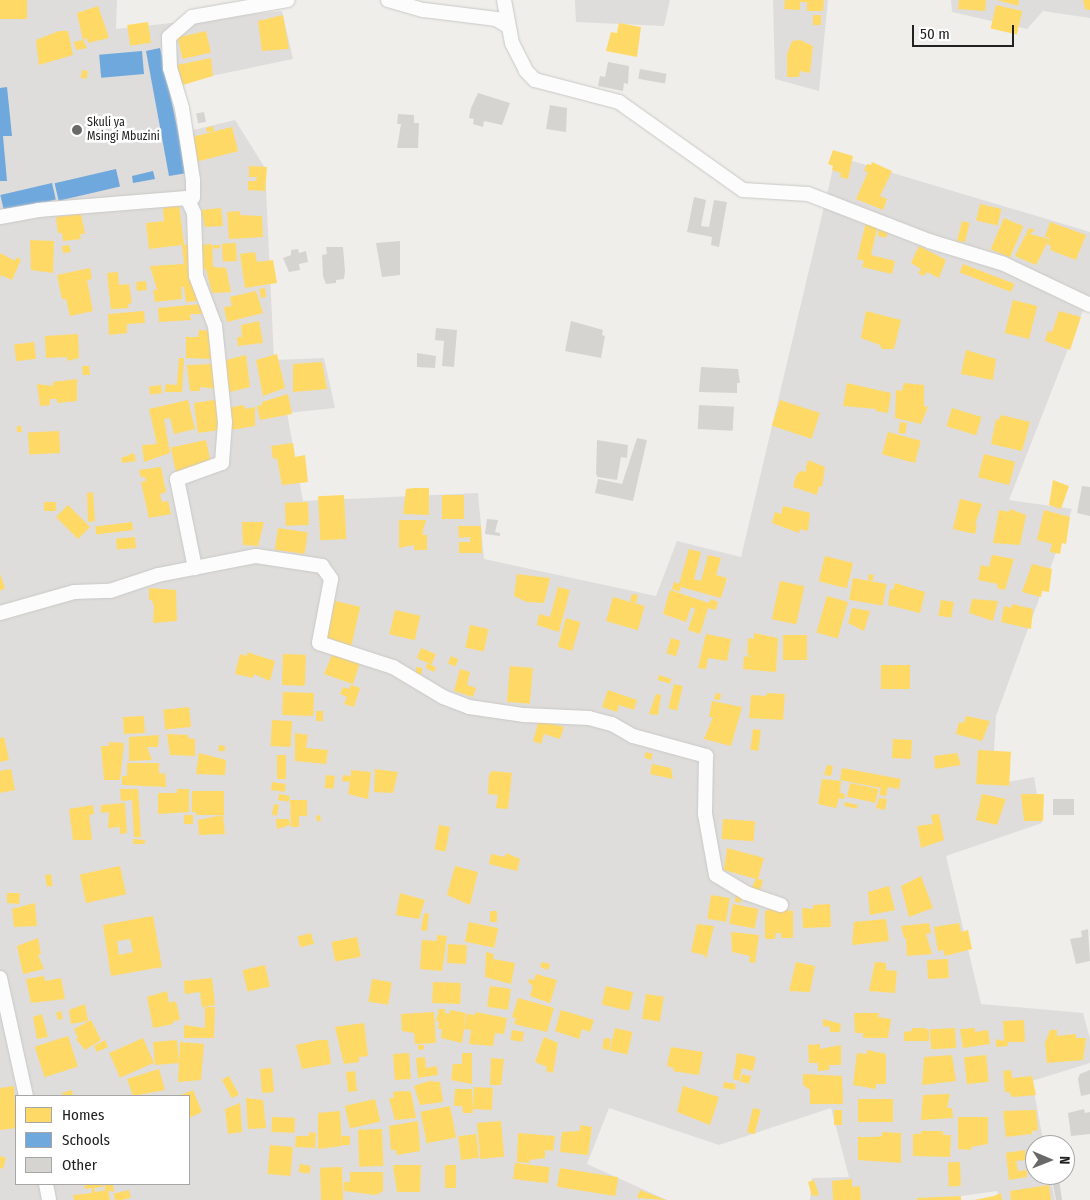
<!DOCTYPE html>
<style>
body{margin:0}
#map{position:relative;width:1090px;height:1200px;overflow:hidden;background:#efeeea;font-family:"Fira Sans Condensed",sans-serif}
div>[style]{position:absolute}
[style*='--x']{left:calc(var(--x)*1px);top:calc(var(--y)*1px);width:calc(var(--w)*1px);rotate:calc(var(--a)*1deg)}
.residential>*{inset:0;background:#dedddb}
.homes>*{inset:0;background:#ffd966;transform-origin:0 0}
.schools>*{inset:0;background:#6fa8dc;transform-origin:0 0}
.building>*{inset:0;background:#d6d4d1;transform-origin:0 0}
.roads{filter:drop-shadow(0 0 1px #c8c8c6) drop-shadow(0 0 1px #c8c8c6)}
.minor>*{height:14px;margin:-7px;padding:0 7px;transform-origin:7px;border-radius:7px;background:#fdfcfc}
.dots>*{width:14px;height:14px;translate:-50% -50%;box-sizing:border-box;border:2px solid #fff;border-radius:50%}
span{translate:-50% -50%;white-space:nowrap;text-align:center;line-height:1.15;-webkit-text-stroke:5px #fff;paint-order:stroke}
.poi-label{font-size:12px;color:#212121}
.left{translate:0 -50%;text-align:left}
.legend{position:absolute;left:15px;top:1095px;width:175px;height:90px;box-sizing:border-box;background:#fff;border:1px solid #a6a6a6;margin:0;padding:6px 9px;list-style:none;font-size:15px;color:#212121}
.legend li{display:flex;align-items:center;gap:10px;height:25px}
.legend b{width:25px;border:1px solid #a6a6a6}
.north{position:absolute;left:1025px;top:1135px;width:50px;height:50px;box-sizing:border-box;background:#fff;border:1px solid #a6a6a6;border-radius:50%;rotate:91deg;font-size:14px;font-weight:700;line-height:20px;text-align:center;color:#212121}
.north::after{content:'';display:block;margin:auto;width:18px;height:22px;background:#696967;clip-path:polygon(50% 0,100% 100%,50% 72%,0 100%)}
.scale{position:absolute;left:912px;top:25px;width:102px;height:22px;box-sizing:border-box;border:2px solid #212121;border-top:0;padding-left:6px;font-size:15px;line-height:18px;white-space:nowrap;color:#212121;-webkit-text-stroke:4px #fff;paint-order:stroke}
</style>
<div id="map">
<div class="residential">
<div style="clip-path:polygon(evenodd,0 0,117px 0,116px 29px,282px 11px,293px 59px,168px 85px,181px 133px,235px 120px,265px 168px,274px 360px,324px 358px,335px 408px,287px 413px,303px 501px,478px 493px,484px 559px,656px 596px,677px 541px,741px 557px,836px 156px,1090px 232px,1090px 308px,1084px 308px,1009px 500px,1072px 509px,996px 716px,992px 785px,1034px 777px,1042px 823px,946px 856px,981px 1004px,1083px 1013px,1090px 1039px,1090px 1063px,1032px 1081px,1044px 1145px,1035px 1145px,1035px 1175px,1050px 1175px,1055px 1200px,999px 1200px,997px 1191px,933px 1200px,810px 1200px,812px 1178px,849px 1177px,831px 1108px,719px 1145px,609px 1108px,587px 1164px,667px 1200px,0 1200px,0 0,16px 1096px,189px 1096px,189px 1184px,16px 1184px,16px 1096px)"></div>
<div style="clip-path:polygon(575px 0,670px 0,664px 26px,576px 22px)"></div>
<div style="clip-path:polygon(773px 0,828px 0,819px 91px,775px 79px)"></div>
<div style="clip-path:polygon(951px 0,1090px 0,1090px 18px,1043px 11px,1027px 29px,952px 12px)"></div>
</div>
<div class="homes">
<div style="left:0;top:0;width:27px;height:19px"></div>
<div style="clip-path:polygon(785px 0,824px 0,823px 11px,807px 11px,807px 2px,800px 2px,800px 10px,784px 9px)"></div>
<div style="clip-path:polygon(959px 0,986px 0,985px 11px,958px 9px)"></div>
<div style="clip-path:polygon(997px 0,1019px 0,1018px 6px)"></div>
<div style="clip-path:polygon(1083px 0,1090px 0,1090px 10px,1085px 9px)"></div>
<div style="left:996px;top:5px;width:27px;height:24px;rotate:13deg"></div>
<div style="clip-path:polygon(98px 6px,109px 38px,88px 43px,87px 38px,83px 40px,87px 48px,76px 50px,74px 42px,83px 40px,77px 13px)"></div>
<div style="clip-path:polygon(283px 15px,289px 49px,262px 51px,258px 21px)"></div>
<div style="left:813px;top:15px;width:8px;height:10px"></div>
<div style="left:148px;top:22px;width:21px;height:21px;rotate:82deg"></div>
<div style="clip-path:polygon(619px 23px,641px 27px,637px 57px,606px 51px,611px 32px,617px 33px)"></div>
<div style="clip-path:polygon(59px 31px,68px 31px,73px 55px,39px 65px,36px 40px)"></div>
<div style="left:206px;top:31px;width:22px;height:29px;rotate:77deg"></div>
<div style="clip-path:polygon(800px 40px,813px 46px,810px 73px,800px 71px,799px 77px,787px 77px,787px 54px,792px 41px)"></div>
<div style="clip-path:polygon(211px 58px,213px 76px,183px 85px,177px 65px)"></div>
<div style="left:82px;top:70px;width:6px;height:8px;rotate:9deg"></div>
<div style="clip-path:polygon(213px 126px,214px 131px,207px 132px,206px 128px)"></div>
<div style="left:232px;top:127px;width:25px;height:41px;rotate:76deg"></div>
<div style="clip-path:polygon(833px 150px,853px 156px,848px 179px,840px 177px,841px 173px,832px 170px,833px 166px,828px 164px)"></div>
<div style="clip-path:polygon(872px 162px,892px 171px,880px 196px,887px 199px,883px 210px,856px 199px,868px 172px,864px 171px,867px 164px,871px 165px)"></div>
<div style="clip-path:polygon(249px 166px,267px 167px,265px 191px,248px 190px,248px 181px,256px 181px,257px 177px,249px 177px)"></div>
<div style="left:980px;top:204px;width:22px;height:17px;rotate:13deg"></div>
<div style="clip-path:polygon(179px 206px,184px 245px,190px 244px,197px 301px,186px 302px,184px 287px,181px 287px,182px 299px,155px 302px,153px 290px,157px 290px,150px 266px,184px 264px,182px 245px,149px 249px,146px 223px,164px 221px,163px 208px)"></div>
<div style="clip-path:polygon(221px 208px,223px 226px,205px 227px,201px 210px)"></div>
<div style="clip-path:polygon(240px 211px,240px 215px,262px 216px,263px 237px,229px 239px,227px 212px)"></div>
<div style="clip-path:polygon(81px 214px,85px 234px,80px 234px,81px 239px,63px 241px,62px 233px,58px 233px,56px 217px)"></div>
<div style="left:1004px;top:218px;width:21px;height:34px;rotate:23deg"></div>
<div style="left:962px;top:221px;width:8px;height:20px;rotate:14deg"></div>
<div style="clip-path:polygon(866px 222px,878px 224px,871px 255px,895px 261px,892px 274px,862px 267px,864px 261px,857px 259px)"></div>
<div style="clip-path:polygon(1050px 222px,1086px 235px,1076px 260px,1050px 250px,1051px 246px,1047px 244px,1050px 238px,1045px 237px)"></div>
<div style="left:880px;top:224px;width:9px;height:12px;rotate:13deg"></div>
<div style="clip-path:polygon(1029px 228px,1035px 230px,1030px 234px,1049px 239px,1036px 265px,1015px 256px)"></div>
<div style="clip-path:polygon(30px 240px,54px 241px,53px 273px,31px 270px)"></div>
<div style="left:236px;top:243px;width:18px;height:14px;rotate:87deg"></div>
<div style="clip-path:polygon(212px 244px,213px 267px,226px 268px,231px 292px,212px 293px,206px 269px,201px 269px,199px 245px)"></div>
<div style="clip-path:polygon(69px 245px,71px 252px,63px 253px,62px 246px)"></div>
<div style="clip-path:polygon(213px 245px,220px 245px,220px 248px,213px 249px)"></div>
<div style="clip-path:polygon(919px 246px,946px 260px,939px 278px,927px 272px,924px 276px,918px 273px,921px 269px,911px 263px)"></div>
<div style="clip-path:polygon(255px 252px,257px 262px,273px 260px,277px 283px,245px 288px,240px 254px)"></div>
<div style="clip-path:polygon(0 253px,15px 261px,16px 257px,21px 260px,12px 280px,1px 275px,0 278px)"></div>
<div style="left:963px;top:264px;width:55px;height:9px;rotate:21deg"></div>
<div style="clip-path:polygon(90px 268px,92px 279px,87px 280px,93px 311px,70px 316px,66px 299px,62px 299px,57px 275px)"></div>
<div style="clip-path:polygon(118px 272px,119px 285px,129px 284px,132px 303px,128px 304px,129px 308px,111px 309px,107px 273px)"></div>
<div style="left:146px;top:281px;width:9px;height:10px;rotate:84deg"></div>
<div style="clip-path:polygon(265px 288px,266px 297px,261px 298px,259px 289px)"></div>
<div style="clip-path:polygon(256px 291px,263px 313px,227px 322px,224px 307px,232px 306px,230px 297px)"></div>
<div style="left:1013px;top:300px;width:25px;height:34px;rotate:14deg"></div>
<div style="clip-path:polygon(201px 304px,202px 314px,190px 314px,191px 320px,159px 322px,158px 308px)"></div>
<div style="clip-path:polygon(144px 311px,145px 323px,127px 324px,127px 333px,109px 335px,108px 314px)"></div>
<div style="clip-path:polygon(866px 311px,901px 320px,894px 349px,882px 349px,880px 345px,861px 338px)"></div>
<div style="clip-path:polygon(1059px 311px,1081px 317px,1070px 350px,1045px 341px,1048px 331px,1052px 332px)"></div>
<div style="clip-path:polygon(259px 321px,263px 343px,238px 346px,237px 337px,242px 337px,241px 325px)"></div>
<div style="clip-path:polygon(199px 330px,213px 331px,212px 359px,186px 358px,186px 337px,198px 337px)"></div>
<div style="clip-path:polygon(78px 334px,79px 358px,67px 361px,67px 357px,46px 358px,45px 336px)"></div>
<div style="left:34px;top:342px;width:17px;height:20px;rotate:83deg"></div>
<div style="clip-path:polygon(966px 350px,996px 359px,993px 380px,961px 374px)"></div>
<div style="clip-path:polygon(277px 354px,285px 388px,263px 396px,256px 360px)"></div>
<div style="clip-path:polygon(246px 355px,250px 387px,230px 392px,222px 361px)"></div>
<div style="clip-path:polygon(179px 358px,184px 358px,182px 392px,165px 392px,166px 384px,177px 385px)"></div>
<div style="clip-path:polygon(322px 362px,327px 389px,293px 392px,293px 364px)"></div>
<div style="clip-path:polygon(213px 364px,218px 389px,200px 387px,200px 391px,190px 391px,187px 365px)"></div>
<div style="clip-path:polygon(82px 366px,89px 366px,90px 375px,83px 375px)"></div>
<div style="clip-path:polygon(77px 379px,77px 401px,57px 403px,57px 399px,50px 399px,50px 405px,40px 406px,37px 384px,53px 386px,53px 382px)"></div>
<div style="clip-path:polygon(847px 383px,891px 393px,888px 413px,876px 411px,876px 409px,843px 406px)"></div>
<div style="clip-path:polygon(904px 383px,924px 385px,924px 406px,928px 407px,921px 424px,895px 418px,896px 390px,902px 391px)"></div>
<div style="left:161px;top:385px;width:8px;height:12px;rotate:83deg"></div>
<div style="clip-path:polygon(288px 394px,292px 414px,260px 420px,257px 406px,262px 405px,262px 402px)"></div>
<div style="clip-path:polygon(221px 399px,219px 430px,198px 433px,194px 403px)"></div>
<div style="clip-path:polygon(188px 400px,195px 429px,174px 434px,170px 418px,164px 419px,170px 453px,144px 462px,142px 445px,157px 444px,149px 409px)"></div>
<div style="left:780px;top:400px;width:42px;height:27px;rotate:18deg"></div>
<div style="clip-path:polygon(244px 405px,245px 409px,255px 407px,255px 426px,231px 430px,227px 408px)"></div>
<div style="left:952px;top:408px;width:31px;height:19px;rotate:17deg"></div>
<div style="clip-path:polygon(1001px 415px,1030px 422px,1022px 451px,991px 444px,996px 419px,999px 420px)"></div>
<div style="left:900px;top:422px;width:7px;height:11px;rotate:8deg"></div>
<div style="clip-path:polygon(17px 426px,21px 426px,22px 432px,17px 432px)"></div>
<div style="left:59px;top:431px;width:22px;height:31px;rotate:87deg"></div>
<div style="left:888px;top:432px;width:34px;height:23px;rotate:15deg"></div>
<div style="left:206px;top:440px;width:25px;height:36px;rotate:78deg"></div>
<div style="clip-path:polygon(293px 443px,295px 457px,305px 455px,308px 482px,282px 485px,277px 458px,273px 459px,271px 446px)"></div>
<div style="clip-path:polygon(134px 453px,136px 461px,122px 463px,121px 458px)"></div>
<div style="left:984px;top:454px;width:32px;height:24px;rotate:14deg"></div>
<div style="clip-path:polygon(808px 460px,825px 467px,822px 487px,819px 486px,817px 495px,793px 487px,796px 476px,800px 471px,805px 472px)"></div>
<div style="clip-path:polygon(161px 467px,166px 492px,160px 494px,162px 502px,168px 501px,171px 514px,149px 518px,141px 482px,146px 481px,145px 477px,141px 477px,139px 470px)"></div>
<div style="clip-path:polygon(1053px 480px,1069px 486px,1061px 509px,1049px 505px)"></div>
<div style="clip-path:polygon(414px 488px,429px 488px,429px 515px,403px 514px,406px 489px)"></div>
<div style="clip-path:polygon(93px 492px,95px 521px,88px 522px,87px 493px)"></div>
<div style="left:344px;top:495px;width:44px;height:26px;rotate:87deg"></div>
<div style="left:442px;top:495px;width:22px;height:24px"></div>
<div style="clip-path:polygon(960px 499px,982px 504px,975px 524px,977px 525px,975px 534px,953px 529px)"></div>
<div style="left:44px;top:502px;width:12px;height:9px"></div>
<div style="left:308px;top:502px;width:23px;height:23px;rotate:88deg"></div>
<div style="left:68px;top:505px;width:31px;height:17px;rotate:45deg"></div>
<div style="clip-path:polygon(783px 506px,810px 513px,808px 531px,800px 529px,799px 533px,772px 523px,775px 512px,781px 514px)"></div>
<div style="clip-path:polygon(1010px 509px,1026px 515px,1020px 545px,993px 543px,999px 510px,1009px 512px)"></div>
<div style="clip-path:polygon(1044px 510px,1070px 517px,1066px 544px,1062px 543px,1060px 554px,1050px 552px,1052px 544px,1037px 540px)"></div>
<div style="clip-path:polygon(399px 520px,426px 520px,423px 531px,423px 535px,427px 535px,427px 550px,414px 550px,414px 545px,399px 548px)"></div>
<div style="left:132px;top:522px;width:8px;height:37px;rotate:83deg"></div>
<div style="clip-path:polygon(242px 522px,264px 522px,258px 546px,243px 545px)"></div>
<div style="clip-path:polygon(458px 526px,481px 526px,482px 553px,459px 553px,459px 542px,470px 542px,470px 537px,459px 538px)"></div>
<div style="left:278px;top:528px;width:30px;height:22px;rotate:8deg"></div>
<div style="left:135px;top:537px;width:11px;height:19px;rotate:85deg"></div>
<div style="clip-path:polygon(689px 549px,701px 552px,694px 579px,701px 581px,708px 555px,721px 558px,716px 575px,727px 578px,721px 598px,681px 587px,679px 592px,672px 589px,674px 582px,679px 584px)"></div>
<div style="clip-path:polygon(992px 555px,1014px 559px,1005px 590px,997px 588px,998px 584px,978px 580px,981px 565px,989px 567px)"></div>
<div style="left:825px;top:556px;width:29px;height:26px;rotate:14deg"></div>
<div style="clip-path:polygon(1032px 564px,1052px 569px,1049px 592px,1042px 591px,1041px 597px,1022px 592px)"></div>
<div style="clip-path:polygon(0 574px,5px 588px,0 591px)"></div>
<div style="clip-path:polygon(517px 574px,550px 578px,544px 603px,527px 602px,514px 596px)"></div>
<div style="left:869px;top:574px;width:5px;height:6px;rotate:11deg"></div>
<div style="left:853px;top:578px;width:34px;height:22px;rotate:10deg"></div>
<div style="left:780px;top:581px;width:25px;height:39px;rotate:12deg"></div>
<div style="clip-path:polygon(895px 583px,925px 592px,920px 613px,888px 605px,890px 589px,893px 590px)"></div>
<div style="clip-path:polygon(558px 587px,570px 590px,559px 632px,537px 625px,539px 614px,550px 617px)"></div>
<div style="clip-path:polygon(149px 588px,176px 590px,177px 621px,153px 623px,154px 607px,152px 600px,149px 600px)"></div>
<div style="clip-path:polygon(670px 590px,709px 603px,711px 599px,718px 602px,716px 610px,708px 608px,700px 634px,688px 630px,695px 609px,691px 607px,686px 622px,663px 614px)"></div>
<div style="clip-path:polygon(632px 594px,638px 595px,636px 603px,630px 601px)"></div>
<div style="left:827px;top:596px;width:22px;height:38px;rotate:16deg"></div>
<div style="left:613px;top:597px;width:33px;height:25px;rotate:16deg"></div>
<div style="clip-path:polygon(972px 599px,998px 601px,993px 621px,969px 613px)"></div>
<div style="left:941px;top:600px;width:13px;height:16px;rotate:9deg"></div>
<div style="left:335px;top:601px;width:26px;height:40px;rotate:13deg"></div>
<div style="clip-path:polygon(1012px 604px,1033px 609px,1031px 629px,1001px 622px,1004px 606px,1011px 608px)"></div>
<div style="clip-path:polygon(852px 608px,870px 611px,864px 631px,848px 623px)"></div>
<div style="left:395px;top:610px;width:26px;height:25px;rotate:13deg"></div>
<div style="left:566px;top:618px;width:15px;height:30px;rotate:16deg"></div>
<div style="left:470px;top:625px;width:19px;height:23px;rotate:12deg"></div>
<div style="clip-path:polygon(754px 633px,778px 638px,776px 672px,743px 669px,744px 656px,751px 657px,747px 654px,748px 638px,754px 639px)"></div>
<div style="clip-path:polygon(706px 634px,731px 639px,727px 661px,708px 658px,706px 669px,698px 668px)"></div>
<div style="left:783px;top:635px;width:24px;height:25px"></div>
<div style="left:671px;top:638px;width:10px;height:16px;rotate:17deg"></div>
<div style="left:421px;top:648px;width:16px;height:11px;rotate:22deg"></div>
<div style="clip-path:polygon(247px 652px,275px 661px,270px 681px,254px 674px,253px 678px,235px 674px,240px 654px,247px 656px)"></div>
<div style="left:283px;top:654px;width:23px;height:31px;rotate:2deg"></div>
<div style="clip-path:polygon(332px 655px,360px 662px,353px 684px,324px 674px)"></div>
<div style="left:451px;top:656px;width:8px;height:8px;rotate:23deg"></div>
<div style="clip-path:polygon(427px 663px,436px 667px,434px 672px,426px 668px)"></div>
<div style="left:881px;top:665px;width:29px;height:24px"></div>
<div style="left:510px;top:666px;width:23px;height:36px;rotate:5deg"></div>
<div style="clip-path:polygon(416px 667px,422px 668px,422px 674px,416px 674px)"></div>
<div style="clip-path:polygon(460px 669px,470px 672px,467px 685px,476px 688px,473px 697px,454px 691px)"></div>
<div style="left:659px;top:675px;width:13px;height:5px;rotate:18deg"></div>
<div style="left:674px;top:684px;width:9px;height:25px;rotate:13deg"></div>
<div style="clip-path:polygon(351px 685px,360px 688px,354px 707px,344px 704px,347px 697px,340px 694px,343px 687px,349px 689px)"></div>
<div style="clip-path:polygon(608px 690px,637px 700px,634px 710px,619px 705px,617px 712px,602px 707px)"></div>
<div style="left:283px;top:692px;width:31px;height:23px;rotate:2deg"></div>
<div style="clip-path:polygon(716px 693px,721px 694px,720px 700px,714px 699px)"></div>
<div style="clip-path:polygon(767px 693px,785px 694px,783px 720px,749px 718px,751px 695px,766px 696px)"></div>
<div style="clip-path:polygon(656px 694px,661px 695px,658px 715px,649px 714px)"></div>
<div style="clip-path:polygon(712px 701px,742px 707px,731px 746px,704px 739px,713px 717px,709px 717px)"></div>
<div style="left:189px;top:707px;width:20px;height:26px;rotate:84deg"></div>
<div style="left:316px;top:711px;width:7px;height:10px"></div>
<div style="left:144px;top:716px;width:17px;height:21px;rotate:87deg"></div>
<div style="clip-path:polygon(966px 716px,990px 721px,982px 741px,956px 734px,959px 722px,964px 723px)"></div>
<div style="left:272px;top:720px;width:20px;height:26px;rotate:3deg"></div>
<div style="clip-path:polygon(539px 720px,564px 727px,560px 739px,544px 734px,541px 744px,533px 741px)"></div>
<div style="left:753px;top:729px;width:8px;height:21px;rotate:7deg"></div>
<div style="clip-path:polygon(295px 733px,308px 735px,306px 748px,328px 750px,326px 764px,295px 761px)"></div>
<div style="clip-path:polygon(167px 734px,188px 735px,188px 738px,195px 739px,195px 756px,170px 755px)"></div>
<div style="clip-path:polygon(159px 735px,158px 747px,147px 747px,152px 760px,129px 761px,129px 737px)"></div>
<div style="clip-path:polygon(4px 737px,9px 760px,0 762px,0 738px)"></div>
<div style="left:893px;top:739px;width:19px;height:19px;rotate:3deg"></div>
<div style="clip-path:polygon(109px 742px,124px 743px,120px 780px,104px 780px,101px 746px,109px 746px)"></div>
<div style="clip-path:polygon(219px 745px,225px 746px,225px 751px,218px 751px)"></div>
<div style="left:978px;top:750px;width:33px;height:34px;rotate:3deg"></div>
<div style="left:646px;top:752px;width:7px;height:6px;rotate:16deg"></div>
<div style="clip-path:polygon(199px 753px,226px 760px,225px 775px,196px 774px)"></div>
<div style="clip-path:polygon(957px 753px,961px 765px,935px 769px,934px 756px)"></div>
<div style="left:277px;top:755px;width:9px;height:24px"></div>
<div style="clip-path:polygon(127px 763px,159px 763px,159px 774px,165px 773px,166px 787px,122px 785px,122px 776px,127px 776px)"></div>
<div style="clip-path:polygon(652px 764px,671px 768px,673px 779px,650px 774px)"></div>
<div style="clip-path:polygon(827px 765px,833px 766px,831px 776px,824px 775px)"></div>
<div style="clip-path:polygon(842px 768px,901px 779px,899px 789px,888px 787px,886px 796px,879px 795px,881px 788px,840px 780px)"></div>
<div style="clip-path:polygon(11px 769px,15px 790px,0 793px,0 771px)"></div>
<div style="clip-path:polygon(375px 769px,398px 772px,393px 793px,374px 792px)"></div>
<div style="clip-path:polygon(351px 770px,371px 772px,368px 799px,348px 794px,350px 782px,342px 781px,343px 775px,351px 776px)"></div>
<div style="clip-path:polygon(492px 771px,512px 773px,508px 809px,496px 808px,498px 795px,488px 794px,489px 775px)"></div>
<div style="left:326px;top:775px;width:9px;height:13px;rotate:6deg"></div>
<div style="clip-path:polygon(822px 779px,841px 781px,840px 793px,845px 794px,844px 799px,839px 798px,836px 808px,818px 804px)"></div>
<div style="left:272px;top:782px;width:14px;height:8px;rotate:8deg"></div>
<div style="left:850px;top:783px;width:29px;height:14px;rotate:12deg"></div>
<div style="clip-path:polygon(120px 789px,138px 789px,141px 837px,134px 837px,132px 800px,121px 801px)"></div>
<div style="clip-path:polygon(177px 789px,189px 789px,189px 812px,158px 814px,158px 793px,177px 793px)"></div>
<div style="clip-path:polygon(192px 791px,224px 791px,224px 815px,196px 815px,196px 812px,192px 812px)"></div>
<div style="left:279px;top:794px;width:11px;height:6px;rotate:10deg"></div>
<div style="clip-path:polygon(982px 794px,1006px 799px,997px 825px,976px 820px)"></div>
<div style="clip-path:polygon(1021px 794px,1044px 794px,1043px 821px,1024px 821px)"></div>
<div style="clip-path:polygon(879px 798px,887px 799px,885px 810px,876px 808px)"></div>
<div style="clip-path:polygon(290px 800px,307px 800px,307px 816px,299px 816px,299px 827px,291px 827px)"></div>
<div style="left:845px;top:802px;width:13px;height:4px;rotate:13deg"></div>
<div style="clip-path:polygon(125px 803px,127px 833px,120px 834px,120px 827px,108px 828px,109px 812px,101px 813px,101px 805px)"></div>
<div style="left:274px;top:804px;width:5px;height:11px;rotate:11deg"></div>
<div style="clip-path:polygon(93px 805px,94px 814px,89px 815px,92px 840px,73px 840px,69px 809px)"></div>
<div style="clip-path:polygon(939px 814px,944px 840px,921px 848px,917px 826px,933px 824px,931px 815px)"></div>
<div style="left:184px;top:815px;width:9px;height:9px"></div>
<div style="clip-path:polygon(223px 815px,225px 834px,199px 835px,198px 820px)"></div>
<div style="clip-path:polygon(320px 815px,321px 821px,317px 821px,316px 816px)"></div>
<div style="clip-path:polygon(276px 819px,289px 819px,290px 825px,277px 829px)"></div>
<div style="left:723px;top:819px;width:32px;height:20px;rotate:4deg"></div>
<div style="left:439px;top:825px;width:11px;height:25px;rotate:10deg"></div>
<div style="clip-path:polygon(133px 839px,145px 840px,145px 844px,133px 844px)"></div>
<div style="clip-path:polygon(727px 848px,764px 858px,758px 879px,763px 880px,760px 891px,751px 889px,756px 879px,724px 870px)"></div>
<div style="clip-path:polygon(506px 853px,520px 859px,517px 871px,489px 864px,491px 854px,505px 857px)"></div>
<div style="left:120px;top:866px;width:29px;height:41px;rotate:78deg"></div>
<div style="clip-path:polygon(455px 866px,478px 872px,470px 905px,447px 895px)"></div>
<div style="left:51px;top:874px;width:12px;height:6px;rotate:81deg"></div>
<div style="clip-path:polygon(921px 876px,933px 908px,909px 917px,901px 886px)"></div>
<div style="clip-path:polygon(889px 886px,895px 910px,870px 915px,868px 892px)"></div>
<div style="clip-path:polygon(7px 893px,20px 893px,19px 904px,7px 903px)"></div>
<div style="clip-path:polygon(400px 893px,425px 900px,419px 919px,396px 915px)"></div>
<div style="left:736px;top:894px;width:6px;height:8px;rotate:9deg"></div>
<div style="left:711px;top:895px;width:19px;height:24px;rotate:9deg"></div>
<div style="clip-path:polygon(35px 903px,37px 926px,14px 927px,12px 909px)"></div>
<div style="left:733px;top:904px;width:26px;height:20px;rotate:11deg"></div>
<div style="clip-path:polygon(830px 904px,831px 927px,803px 928px,802px 908px,813px 909px,813px 905px)"></div>
<div style="clip-path:polygon(772px 909px,793px 911px,793px 938px,781px 938px,781px 933px,776px 933px,775px 939px,765px 939px,765px 911px)"></div>
<div style="left:490px;top:911px;width:7px;height:11px"></div>
<div style="clip-path:polygon(424px 913px,429px 914px,427px 931px,421px 930px)"></div>
<div style="clip-path:polygon(evenodd,153px 916px,162px 967px,111px 976px,103px 925px,153px 916px,130px 939px,133px 952px,119px 955px,117px 941px,130px 939px)"></div>
<div style="clip-path:polygon(886px 919px,889px 941px,852px 945px,854px 922px)"></div>
<div style="left:469px;top:922px;width:30px;height:20px;rotate:12deg"></div>
<div style="clip-path:polygon(929px 923px,931px 933px,926px 934px,932px 954px,907px 956px,906px 938px,904px 938px,901px 926px)"></div>
<div style="clip-path:polygon(959px 923px,961px 932px,968px 930px,972px 949px,945px 956px,943px 950px,938px 951px,934px 927px)"></div>
<div style="clip-path:polygon(697px 924px,714px 926px,706px 959px,704px 955px,691px 952px)"></div>
<div style="clip-path:polygon(731px 932px,759px 935px,755px 963px,749px 962px,750px 956px,732px 952px)"></div>
<div style="left:311px;top:933px;width:11px;height:14px;rotate:75deg"></div>
<div style="clip-path:polygon(437px 935px,447px 936px,442px 971px,420px 969px,422px 940px,437px 941px)"></div>
<div style="left:357px;top:937px;width:20px;height:26px;rotate:79deg"></div>
<div style="clip-path:polygon(38px 938px,41px 954px,38px 955px,44px 969px,23px 974px,17px 946px)"></div>
<div style="left:448px;top:944px;width:19px;height:19px;rotate:3deg"></div>
<div style="clip-path:polygon(486px 952px,494px 954px,493px 959px,515px 963px,511px 984px,485px 977px)"></div>
<div style="left:948px;top:959px;width:19px;height:21px;rotate:87deg"></div>
<div style="clip-path:polygon(542px 962px,550px 964px,548px 970px,540px 967px)"></div>
<div style="clip-path:polygon(796px 962px,815px 966px,810px 992px,789px 991px)"></div>
<div style="clip-path:polygon(875px 962px,886px 963px,886px 970px,897px 971px,895px 993px,869px 991px)"></div>
<div style="left:265px;top:965px;width:22px;height:23px;rotate:77deg"></div>
<div style="clip-path:polygon(536px 974px,557px 980px,550px 1003px,530px 996px,533px 986px,528px 982px,529px 979px,534px 980px)"></div>
<div style="clip-path:polygon(44px 976px,45px 981px,61px 978px,65px 999px,31px 1003px,26px 979px)"></div>
<div style="clip-path:polygon(212px 978px,215px 1005px,202px 1007px,200px 992px,185px 994px,184px 981px)"></div>
<div style="left:372px;top:979px;width:20px;height:23px;rotate:9deg"></div>
<div style="left:433px;top:982px;width:28px;height:21px;rotate:2deg"></div>
<div style="left:490px;top:986px;width:21px;height:21px;rotate:8deg"></div>
<div style="left:606px;top:986px;width:28px;height:19px;rotate:13deg"></div>
<div style="clip-path:polygon(167px 991px,169px 1003px,175px 1001px,177px 1005px,180px 1020px,173px 1021px,173px 1024px,153px 1028px,147px 997px)"></div>
<div style="left:646px;top:994px;width:18px;height:25px;rotate:9deg"></div>
<div style="clip-path:polygon(518px 998px,554px 1008px,547px 1032px,514px 1024px,516px 1018px,512px 1017px)"></div>
<div style="clip-path:polygon(85px 1004px,88px 1021px,71px 1024px,69px 1010px)"></div>
<div style="clip-path:polygon(205px 1007px,215px 1007px,214px 1038px,184px 1038px,184px 1025px,205px 1028px)"></div>
<div style="clip-path:polygon(439px 1009px,445px 1009px,445px 1013px,449px 1014px,450px 1010px,466px 1013px,462px 1043px,441px 1038px,442px 1029px,438px 1029px,439px 1021px,436px 1021px)"></div>
<div style="clip-path:polygon(561px 1010px,594px 1020px,590px 1032px,582px 1029px,579px 1039px,555px 1031px)"></div>
<div style="left:61px;top:1011px;width:8px;height:5px;rotate:76deg"></div>
<div style="clip-path:polygon(434px 1012px,436px 1043px,415px 1044px,414px 1033px,402px 1031px,401px 1014px)"></div>
<div style="clip-path:polygon(475px 1012px,507px 1018px,504px 1034px,495px 1033px,493px 1046px,469px 1044px,471px 1030px,464px 1029px,467px 1014px,475px 1015px)"></div>
<div style="clip-path:polygon(854px 1013px,879px 1013px,878px 1017px,891px 1019px,888px 1038px,863px 1038px,863px 1033px,855px 1033px)"></div>
<div style="clip-path:polygon(42px 1014px,48px 1037px,37px 1039px,33px 1017px)"></div>
<div style="clip-path:polygon(823px 1019px,841px 1024px,840px 1032px,830px 1032px,830px 1027px,823px 1026px)"></div>
<div style="clip-path:polygon(91px 1020px,101px 1040px,85px 1050px,76px 1039px,78px 1038px,74px 1029px)"></div>
<div style="clip-path:polygon(1024px 1020px,1025px 1042px,1008px 1042px,1008px 1046px,996px 1047px,996px 1039px,1004px 1041px,1003px 1021px)"></div>
<div style="clip-path:polygon(364px 1023px,368px 1056px,359px 1057px,359px 1062px,344px 1064px,335px 1027px)"></div>
<div style="left:615px;top:1028px;width:18px;height:23px;rotate:13deg"></div>
<div style="clip-path:polygon(912px 1028px,918px 1028px,919px 1031px,919px 1028px,925px 1028px,929px 1031px,929px 1041px,904px 1041px,904px 1032px,912px 1031px)"></div>
<div style="left:955px;top:1028px;width:20px;height:25px;rotate:87deg"></div>
<div style="clip-path:polygon(975px 1028px,975px 1032px,988px 1030px,990px 1044px,963px 1048px,960px 1029px)"></div>
<div style="left:512px;top:1030px;width:12px;height:10px;rotate:9deg"></div>
<div style="clip-path:polygon(1050px 1030px,1057px 1030px,1057px 1036px,1076px 1034px,1076px 1038px,1086px 1038px,1083px 1060px,1047px 1063px,1045px 1043px)"></div>
<div style="left:68px;top:1036px;width:32px;height:35px;rotate:72deg"></div>
<div style="clip-path:polygon(544px 1037px,558px 1043px,553px 1073px,546px 1071px,547px 1067px,535px 1062px)"></div>
<div style="left:143px;top:1038px;width:27px;height:37px;rotate:66deg"></div>
<div style="left:604px;top:1038px;width:7px;height:11px;rotate:8deg"></div>
<div style="clip-path:polygon(105px 1040px,108px 1047px,97px 1052px,94px 1046px)"></div>
<div style="left:177px;top:1040px;width:23px;height:24px;rotate:85deg"></div>
<div style="clip-path:polygon(319px 1040px,328px 1040px,331px 1064px,302px 1069px,296px 1045px)"></div>
<div style="clip-path:polygon(180px 1042px,204px 1044px,201px 1080px,178px 1082px)"></div>
<div style="clip-path:polygon(820px 1044px,820px 1049px,841px 1045px,841px 1065px,829px 1065px,829px 1070px,818px 1071px,818px 1063px,809px 1063px,808px 1045px)"></div>
<div style="clip-path:polygon(418px 1045px,424px 1045px,424px 1049px,418px 1050px)"></div>
<div style="clip-path:polygon(671px 1047px,703px 1052px,699px 1075px,673px 1071px,674px 1068px,667px 1066px)"></div>
<div style="clip-path:polygon(867px 1050px,886px 1054px,886px 1084px,876px 1084px,876px 1089px,853px 1085px,857px 1053px,867px 1054px)"></div>
<div style="left:409px;top:1053px;width:26px;height:16px;rotate:86deg"></div>
<div style="clip-path:polygon(462px 1053px,472px 1053px,472px 1084px,451px 1080px,453px 1064px,462px 1064px)"></div>
<div style="clip-path:polygon(737px 1053px,756px 1057px,753px 1071px,742px 1068px,739px 1081px,733px 1079px)"></div>
<div style="clip-path:polygon(952px 1055px,956px 1081px,922px 1085px,924px 1057px)"></div>
<div style="left:986px;top:1055px;width:27px;height:22px;rotate:84deg"></div>
<div style="clip-path:polygon(425px 1057px,426px 1068px,437px 1066px,438px 1075px,418px 1078px,416px 1058px)"></div>
<div style="clip-path:polygon(491px 1058px,504px 1059px,501px 1085px,490px 1085px)"></div>
<div style="left:272px;top:1068px;width:24px;height:12px;rotate:85deg"></div>
<div style="clip-path:polygon(159px 1069px,165px 1090px,133px 1096px,127px 1079px)"></div>
<div style="clip-path:polygon(1011px 1070px,1012px 1078px,1032px 1076px,1036px 1095px,1012px 1097px,1009px 1092px,1005px 1092px,1003px 1071px)"></div>
<div style="left:355px;top:1071px;width:20px;height:9px;rotate:84deg"></div>
<div style="left:742px;top:1074px;width:9px;height:8px;rotate:13deg"></div>
<div style="clip-path:polygon(803px 1074px,842px 1076px,843px 1104px,810px 1104px,810px 1090px,803px 1085px)"></div>
<div style="left:229px;top:1076px;width:21px;height:8px;rotate:62deg"></div>
<div style="clip-path:polygon(429px 1081px,440px 1082px,443px 1102px,420px 1105px,414px 1086px)"></div>
<div style="left:724px;top:1082px;width:12px;height:6px;rotate:9deg"></div>
<div style="clip-path:polygon(14px 1086px,16px 1128px,0 1130px,0 1088px)"></div>
<div style="clip-path:polygon(683px 1086px,719px 1097px,710px 1125px,677px 1112px)"></div>
<div style="left:474px;top:1087px;width:19px;height:22px;rotate:3deg"></div>
<div style="clip-path:polygon(455px 1089px,472px 1089px,473px 1113px,463px 1113px,462px 1106px,454px 1106px)"></div>
<div style="clip-path:polygon(72px 1090px,73px 1096px,63px 1096px,62px 1093px)"></div>
<div style="clip-path:polygon(193px 1090px,202px 1112px,189px 1118px,189px 1096px,178px 1096px)"></div>
<div style="clip-path:polygon(405px 1091px,411px 1092px,416px 1118px,395px 1120px,389px 1098px,394px 1098px,393px 1092px)"></div>
<div style="clip-path:polygon(950px 1094px,947px 1108px,952px 1108px,953px 1118px,921px 1120px,923px 1095px)"></div>
<div style="clip-path:polygon(246px 1098px,263px 1100px,266px 1128px,248px 1129px)"></div>
<div style="left:375px;top:1099px;width:23px;height:31px;rotate:77deg"></div>
<div style="left:893px;top:1099px;width:23px;height:35px;rotate:90deg"></div>
<div style="clip-path:polygon(240px 1103px,242px 1132px,228px 1134px,225px 1109px)"></div>
<div style="left:450px;top:1106px;width:32px;height:30px;rotate:79deg"></div>
<div style="left:753px;top:1108px;width:8px;height:25px;rotate:14deg"></div>
<div style="left:834px;top:1110px;width:8px;height:15px"></div>
<div style="clip-path:polygon(1036px 1110px,1038px 1130px,1032px 1131px,1032px 1134px,1006px 1137px,1003px 1111px)"></div>
<div style="clip-path:polygon(340px 1111px,342px 1146px,318px 1149px,318px 1113px)"></div>
<div style="left:272px;top:1117px;width:23px;height:15px;rotate:2deg"></div>
<div style="clip-path:polygon(958px 1117px,988px 1117px,988px 1144px,971px 1147px,971px 1150px,958px 1149px)"></div>
<div style="clip-path:polygon(418px 1121px,420px 1151px,397px 1155px,396px 1150px,391px 1150px,389px 1126px)"></div>
<div style="left:501px;top:1121px;width:36px;height:24px;rotate:85deg"></div>
<div style="clip-path:polygon(580px 1125px,592px 1127px,588px 1155px,560px 1152px,562px 1132px,580px 1131px)"></div>
<div style="left:382px;top:1129px;width:37px;height:24px;rotate:88deg"></div>
<div style="clip-path:polygon(921px 1131px,943px 1131px,943px 1135px,951px 1135px,950px 1157px,913px 1156px,913px 1134px,921px 1134px)"></div>
<div style="clip-path:polygon(309px 1132px,316px 1133px,315px 1148px,295px 1147px,296px 1136px,309px 1136px)"></div>
<div style="clip-path:polygon(882px 1132px,901px 1133px,901px 1163px,858px 1160px,858px 1137px,875px 1137px,882px 1136px)"></div>
<div style="clip-path:polygon(518px 1133px,555px 1136px,553px 1151px,545px 1150px,545px 1158px,530px 1160px,529px 1163px,517px 1162px)"></div>
<div style="left:476px;top:1134px;width:24px;height:18px;rotate:83deg"></div>
<div style="left:342px;top:1136px;width:8px;height:9px"></div>
<div style="left:270px;top:1145px;width:23px;height:29px;rotate:5deg"></div>
<div style="clip-path:polygon(1025px 1150px,1026px 1160px,1016px 1161px,1018px 1171px,1027px 1170px,1027px 1177px,1009px 1180px,1006px 1153px)"></div>
<div style="clip-path:polygon(0 1156px,6px 1158px,3px 1169px,0 1168px)"></div>
<div style="left:960px;top:1162px;width:24px;height:12px;rotate:88deg"></div>
<div style="left:515px;top:1163px;width:35px;height:16px;rotate:7deg"></div>
<div style="left:300px;top:1164px;width:11px;height:8px;rotate:10deg"></div>
<div style="clip-path:polygon(393px 1165px,421px 1165px,420px 1192px,397px 1192px)"></div>
<div style="left:445px;top:1165px;width:11px;height:23px"></div>
<div style="left:342px;top:1167px;width:33px;height:22px;rotate:88deg"></div>
<div style="left:560px;top:1168px;width:59px;height:19px;rotate:9deg"></div>
<div style="clip-path:polygon(350px 1172px,383px 1172px,383px 1191px,376px 1195px,344px 1191px,344px 1182px,350px 1182px)"></div>
<div style="clip-path:polygon(852px 1179px,852px 1187px,860px 1186px,861px 1200px,833px 1200px,832px 1181px)"></div>
<div style="clip-path:polygon(814px 1180px,819px 1195px,812px 1196px,808px 1182px)"></div>
<div style="clip-path:polygon(84px 1184px,103px 1184px,103px 1187px,94px 1188px,95px 1192px,108px 1190px,110px 1200px,74px 1200px,73px 1195px,92px 1193px,92px 1188px,85px 1189px)"></div>
<div style="clip-path:polygon(105px 1184px,113px 1184px,114px 1192px,105px 1190px)"></div>
<div style="clip-path:polygon(1049px 1185px,1051px 1200px,1011px 1200px,1010px 1191px)"></div>
<div style="left:129px;top:1190px;width:8px;height:16px;rotate:76deg"></div>
<div style="clip-path:polygon(640px 1190px,666px 1200px,637px 1198px)"></div>
<div style="clip-path:polygon(1001px 1193px,1002px 1200px,974px 1200px,994px 1196px)"></div>
<div style="clip-path:polygon(961px 1196px,961px 1200px,917px 1200px,917px 1198px)"></div>
</div>
<div class="schools">
<div style="clip-path:polygon(160px 48px,187px 173px,169px 176px,146px 51px)"></div>
<div style="left:142px;top:51px;width:23px;height:43px;rotate:85deg"></div>
<div style="clip-path:polygon(7px 87px,12px 136px,3px 136px,7px 181px,0 181px,0 88px)"></div>
<div style="left:116px;top:169px;width:18px;height:63px;rotate:77deg"></div>
<div style="clip-path:polygon(153px 171px,155px 179px,133px 183px,132px 176px)"></div>
<div style="left:52px;top:183px;width:17px;height:53px;rotate:77deg"></div>
</div>
<div class="building">
<div style="clip-path:polygon(608px 62px,629px 66px,628px 84px,624px 83px,623px 91px,598px 86px,600px 76px,605px 77px)"></div>
<div style="left:640px;top:69px;width:27px;height:10px;rotate:10deg"></div>
<div style="clip-path:polygon(478px 93px,510px 103px,502px 125px,484px 121px,483px 127px,473px 124px,474px 119px,469px 118px,471px 108px)"></div>
<div style="clip-path:polygon(550px 105px,567px 108px,566px 132px,546px 129px)"></div>
<div style="left:204px;top:112px;width:10px;height:8px;rotate:79deg"></div>
<div style="clip-path:polygon(398px 114px,414px 115px,414px 123px,419px 123px,418px 148px,397px 148px,401px 124px,397px 124px)"></div>
<div style="clip-path:polygon(694px 197px,706px 200px,701px 226px,709px 227px,714px 200px,727px 202px,719px 247px,711px 245px,712px 237px,687px 232px)"></div>
<div style="clip-path:polygon(400px 241px,400px 275px,382px 277px,376px 243px)"></div>
<div style="clip-path:polygon(326px 247px,343px 247px,345px 271px,344px 279px,336px 280px,336px 283px,326px 284px,323px 276px,322px 255px,327px 254px)"></div>
<div style="clip-path:polygon(298px 249px,299px 253px,306px 251px,308px 262px,299px 264px,300px 270px,289px 272px,283px 258px,291px 255px,291px 250px)"></div>
<div style="clip-path:polygon(571px 321px,603px 330px,602px 335px,605px 336px,601px 358px,565px 351px)"></div>
<div style="clip-path:polygon(436px 328px,457px 330px,454px 367px,442px 366px,444px 341px,435px 340px)"></div>
<div style="clip-path:polygon(417px 353px,436px 356px,435px 368px,417px 367px)"></div>
<div style="clip-path:polygon(701px 367px,738px 369px,740px 383px,737px 383px,737px 393px,699px 392px)"></div>
<div style="left:699px;top:405px;width:35px;height:24px;rotate:3deg"></div>
<div style="clip-path:polygon(637px 438px,647px 440px,633px 501px,595px 493px,598px 479px,622px 484px)"></div>
<div style="clip-path:polygon(597px 440px,628px 445px,627px 458px,621px 457px,617px 480px,598px 477px,596px 474px)"></div>
<div style="clip-path:polygon(1082px 486px,1090px 487px,1090px 516px,1077px 513px)"></div>
<div style="clip-path:polygon(487px 519px,498px 520px,495px 532px,500px 533px,500px 536px,485px 534px)"></div>
<div style="left:1053px;top:799px;width:21px;height:16px"></div>
<div style="clip-path:polygon(1088px 929px,1090px 961px,1076px 964px,1070px 939px,1082px 937px,1081px 931px)"></div>
<div style="clip-path:polygon(1090px 1070px,1090px 1094px,1081px 1096px,1078px 1079px,1080px 1074px)"></div>
<div style="clip-path:polygon(1084px 1109px,1085px 1113px,1090px 1112px,1090px 1134px,1071px 1136px,1068px 1113px)"></div>
<div style="clip-path:polygon(1059px 1179px,1062px 1200px,1056px 1200px,1052px 1180px)"></div>
</div>
<div class="roads">
<div class="minor">
<div style="--x:388;--y:0;--w:37;--a:16"></div>
<div style="--x:424;--y:10;--w:73;--a:7.1"></div>
<div style="--x:496;--y:19;--w:12;--a:31"></div>
<div style="--x:504;--y:0;--w:44;--a:79.5"></div>
<div style="--x:512;--y:43;--w:31;--a:63"></div>
<div style="--x:526;--y:71;--w:13;--a:45"></div>
<div style="--x:535;--y:80;--w:87;--a:14.7"></div>
<div style="--x:619;--y:102;--w:152;--a:35.4"></div>
<div style="--x:743;--y:190;--w:65;--a:3.5"></div>
<div style="--x:808;--y:194;--w:130;--a:21.2"></div>
<div style="--x:929;--y:241;--w:78;--a:17"></div>
<div style="--x:1004;--y:264;--w:95;--a:25.5"></div>
<div style="--x:189;--y:202;--w:6;--a:-51"></div>
<div style="--x:193;--y:197;--w:17;--a:-90"></div>
<div style="--x:193;--y:180;--w:73;--a:-98.7"></div>
<div style="--x:182;--y:108;--w:42;--a:-106.7"></div>
<div style="--x:170;--y:68;--w:31;--a:-92"></div>
<div style="--x:169;--y:37;--w:30;--a:-41"></div>
<div style="--x:192;--y:17;--w:97;--a:-10"></div>
<div style="--x:0;--y:217;--w:39;--a:-10"></div>
<div style="--x:38;--y:210;--w:149;--a:-4.6"></div>
<div style="--x:187;--y:198;--w:17;--a:65"></div>
<div style="--x:194;--y:213;--w:63;--a:88.2"></div>
<div style="--x:196;--y:276;--w:53;--a:69.2"></div>
<div style="--x:215;--y:326;--w:97;--a:84.1"></div>
<div style="--x:225;--y:422;--w:41;--a:94.2"></div>
<div style="--x:222;--y:463;--w:48;--a:160.4"></div>
<div style="--x:177;--y:479;--w:91;--a:78.6"></div>
<div style="--x:0;--y:613;--w:77;--a:-15.8"></div>
<div style="--x:74;--y:592;--w:36;--a:-2"></div>
<div style="--x:110;--y:591;--w:51;--a:-18.4"></div>
<div style="--x:158;--y:575;--w:100;--a:-11"></div>
<div style="--x:256;--y:556;--w:67;--a:8.6"></div>
<div style="--x:322;--y:566;--w:16;--a:55"></div>
<div style="--x:331;--y:579;--w:65;--a:100.6"></div>
<div style="--x:319;--y:643;--w:78;--a:18"></div>
<div style="--x:393;--y:667;--w:58;--a:31"></div>
<div style="--x:443;--y:697;--w:28;--a:21"></div>
<div style="--x:469;--y:707;--w:56;--a:8.3"></div>
<div style="--x:524;--y:715;--w:65;--a:2.6"></div>
<div style="--x:589;--y:718;--w:24;--a:15"></div>
<div style="--x:612;--y:724;--w:24;--a:30"></div>
<div style="--x:633;--y:736;--w:76;--a:15.3"></div>
<div style="--x:706;--y:756;--w:58;--a:91"></div>
<div style="--x:705;--y:814;--w:62;--a:79.8"></div>
<div style="--x:716;--y:875;--w:35;--a:31"></div>
<div style="--x:746;--y:893;--w:37;--a:19"></div>
<div style="--x:0;--y:978;--w:121;--a:77.6"></div>
<div style="--x:46;--y:1184;--w:16;--a:79"></div>
</div>
</div>
<div class="dots">
<div style="left:77px;top:130px;background:#696967"></div>
</div>
<div class="poi-label">
<span class="left" style="left:87px;top:130px">Skuli ya<br>Msingi Mbuzini</span>
</div>
<ul class="legend">
<li><b style="height:14px;background:#ffd966"></b>Homes</li>
<li><b style="height:14px;background:#6fa8dc"></b>Schools</li>
<li><b style="height:14px;background:#d6d4d1"></b>Other</li>
</ul>
<div class="north">N</div>
<div class="scale">50 m</div>
</div>
